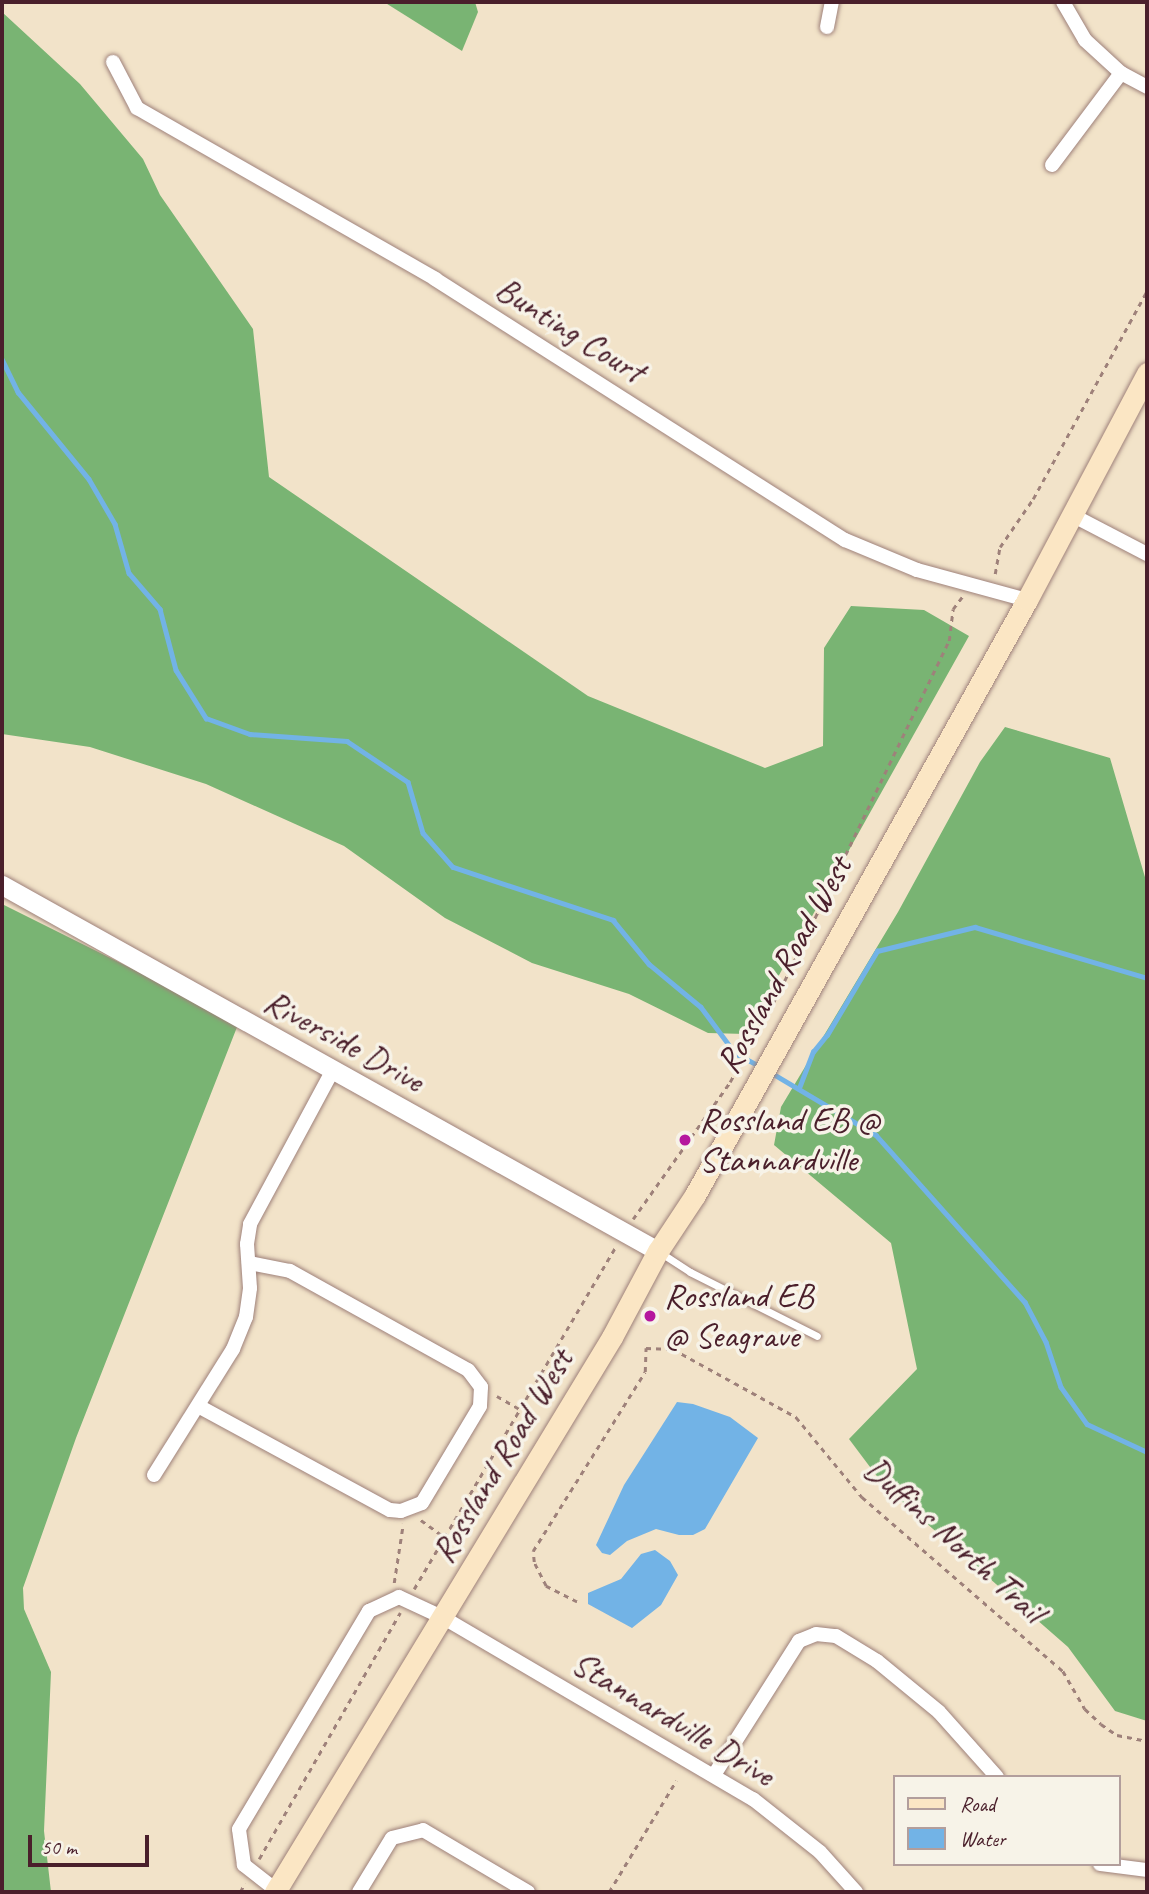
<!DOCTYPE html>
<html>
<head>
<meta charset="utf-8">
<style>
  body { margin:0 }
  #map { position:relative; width:1149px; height:1894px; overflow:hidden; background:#f2e3c9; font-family:Caveat,sans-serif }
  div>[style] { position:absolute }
  .forest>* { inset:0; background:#79b473 }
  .water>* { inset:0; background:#72b3e6 }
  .stream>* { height:4.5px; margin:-2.25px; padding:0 2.25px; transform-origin:2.25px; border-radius:2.25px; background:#72b3e6 }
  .path>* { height:2.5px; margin-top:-1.25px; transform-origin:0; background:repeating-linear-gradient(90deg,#9e817a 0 5px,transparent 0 10px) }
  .roads { filter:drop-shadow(0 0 2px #9e817a) drop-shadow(0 0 2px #9e817a) }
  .service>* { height:7px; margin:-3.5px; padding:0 3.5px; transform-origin:3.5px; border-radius:3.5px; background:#fff }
  .minor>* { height:14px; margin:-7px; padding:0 7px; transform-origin:7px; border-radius:7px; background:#fff }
  .tertiary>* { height:19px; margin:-9.5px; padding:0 9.5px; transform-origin:9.5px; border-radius:9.5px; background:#fff }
  .secondary>* { height:21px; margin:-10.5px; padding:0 10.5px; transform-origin:10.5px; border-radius:10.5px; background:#fbe6c4 }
  .dots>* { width:19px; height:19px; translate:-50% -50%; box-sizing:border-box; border:4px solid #f7f3e8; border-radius:50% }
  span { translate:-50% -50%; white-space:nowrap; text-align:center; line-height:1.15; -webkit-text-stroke:7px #f7f3e8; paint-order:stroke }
  .street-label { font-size:35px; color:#4a1f2b }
  .poi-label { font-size:35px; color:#4a1f2b }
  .left { translate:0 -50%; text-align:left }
  .frame { position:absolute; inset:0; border:4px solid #4a1f2b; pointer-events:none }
  .legend { position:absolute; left:893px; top:1775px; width:228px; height:91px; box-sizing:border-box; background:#f7f3e8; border:2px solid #b29e9c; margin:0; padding:9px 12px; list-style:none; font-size:21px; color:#4a1f2b }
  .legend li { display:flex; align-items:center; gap:14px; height:35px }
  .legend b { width:35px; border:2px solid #b29e9c }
  .scale { position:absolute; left:28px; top:1835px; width:121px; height:32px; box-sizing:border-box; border:4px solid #4a1f2b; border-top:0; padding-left:9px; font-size:21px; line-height:24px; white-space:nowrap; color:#4a1f2b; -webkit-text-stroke:5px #f7f3e8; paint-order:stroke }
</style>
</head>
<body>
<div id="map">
  <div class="forest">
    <i style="clip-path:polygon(384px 2px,475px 2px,478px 12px,462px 51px)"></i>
    <i style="clip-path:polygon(2px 12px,80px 84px,143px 159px,160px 195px,253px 329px,269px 477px,588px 696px,765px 768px,823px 746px,824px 648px,851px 606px,924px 610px,969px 636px,746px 1034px,708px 1033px,629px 994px,532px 963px,445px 918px,344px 846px,206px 784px,90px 747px,2px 734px)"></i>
    <i style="clip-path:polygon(1005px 727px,1110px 758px,1147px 884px,1147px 1721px,1115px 1711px,1068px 1647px,885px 1487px,849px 1439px,917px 1369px,891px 1243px,774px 1145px,781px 1107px,898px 912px,980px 762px)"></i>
    <i style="clip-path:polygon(2px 904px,239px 1022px,76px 1438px,23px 1588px,24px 1609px,51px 1672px,44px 1831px,51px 1892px,2px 1892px)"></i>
  </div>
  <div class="water">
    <i style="clip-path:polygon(677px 1402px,693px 1404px,730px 1417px,758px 1438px,705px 1529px,693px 1535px,679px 1535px,656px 1529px,627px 1541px,610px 1555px,602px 1553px,596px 1545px,624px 1485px)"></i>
    <i style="clip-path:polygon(655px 1550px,670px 1561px,678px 1575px,661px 1605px,632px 1628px,588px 1604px,588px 1593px,621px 1579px,641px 1554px)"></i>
  </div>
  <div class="stream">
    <i style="left:2px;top:359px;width:37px;rotate:64deg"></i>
    <i style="left:18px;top:392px;width:112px;rotate:50.8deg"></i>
    <i style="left:89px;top:479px;width:52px;rotate:60deg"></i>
    <i style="left:115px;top:524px;width:51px;rotate:74.1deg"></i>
    <i style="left:129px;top:573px;width:48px;rotate:49.3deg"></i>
    <i style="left:160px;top:609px;width:63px;rotate:75.3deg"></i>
    <i style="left:176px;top:670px;width:57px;rotate:58deg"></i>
    <i style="left:206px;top:718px;width:47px;rotate:20deg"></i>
    <i style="left:250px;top:734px;width:97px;rotate:4.1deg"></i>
    <i style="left:347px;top:741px;width:73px;rotate:33.9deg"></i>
    <i style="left:408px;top:782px;width:53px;rotate:73.6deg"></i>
    <i style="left:423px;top:833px;width:45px;rotate:48.6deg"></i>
    <i style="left:453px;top:867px;width:169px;rotate:18.3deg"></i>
    <i style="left:613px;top:920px;width:57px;rotate:50.7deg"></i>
    <i style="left:649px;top:964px;width:67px;rotate:39.6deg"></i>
    <i style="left:701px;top:1007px;width:57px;rotate:53.5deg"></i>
    <i style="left:735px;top:1053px;width:27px;rotate:28deg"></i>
    <i style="left:770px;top:1072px;width:123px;rotate:30.7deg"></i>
    <i style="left:876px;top:1135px;width:224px;rotate:48.3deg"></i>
    <i style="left:1025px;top:1302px;width:45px;rotate:62.3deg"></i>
    <i style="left:1046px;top:1342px;width:47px;rotate:71.6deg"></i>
    <i style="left:1061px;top:1387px;width:45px;rotate:54.9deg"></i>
    <i style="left:1087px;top:1424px;width:66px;rotate:25deg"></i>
    <i style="left:799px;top:1088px;width:39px;rotate:-69deg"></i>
    <i style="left:813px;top:1052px;width:22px;rotate:-51deg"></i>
    <i style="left:827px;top:1035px;width:98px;rotate:-59.2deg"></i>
    <i style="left:877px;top:951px;width:101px;rotate:-13.8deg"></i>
    <i style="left:975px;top:927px;width:179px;rotate:16.5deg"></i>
  </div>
  <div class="path">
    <i style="left:995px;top:574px;width:27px;rotate:-80deg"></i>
    <i style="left:1000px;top:547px;width:58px;rotate:-55.5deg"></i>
    <i style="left:1033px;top:499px;width:237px;rotate:-61.3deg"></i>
    <i style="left:633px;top:1219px;width:168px;rotate:-54.7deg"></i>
    <i style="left:730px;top:1082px;width:105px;rotate:-61.5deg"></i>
    <i style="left:780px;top:990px;width:388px;rotate:-64.2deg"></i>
    <i style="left:949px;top:641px;width:32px;rotate:-83deg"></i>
    <i style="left:953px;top:609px;width:15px;rotate:-53deg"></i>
    <i style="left:497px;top:1396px;width:28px;rotate:30deg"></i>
    <i style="left:421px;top:1520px;width:29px;rotate:36deg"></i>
    <i style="left:394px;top:1583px;width:60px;rotate:-81.3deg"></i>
    <i style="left:414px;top:1589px;width:396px;rotate:-59.5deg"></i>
    <i style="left:577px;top:1602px;width:35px;rotate:-153deg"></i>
    <i style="left:546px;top:1586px;width:27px;rotate:-117deg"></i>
    <i style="left:534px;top:1562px;width:11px;rotate:-95deg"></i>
    <i style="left:533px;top:1551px;width:211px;rotate:-58deg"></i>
    <i style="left:645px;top:1372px;width:24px;rotate:-88deg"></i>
    <i style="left:646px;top:1348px;width:27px;rotate:2deg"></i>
    <i style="left:673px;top:1349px;width:141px;rotate:28.9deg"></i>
    <i style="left:796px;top:1417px;width:104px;rotate:50.5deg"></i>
    <i style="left:862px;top:1497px;width:266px;rotate:40.9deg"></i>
    <i style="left:1063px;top:1671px;width:44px;rotate:59.9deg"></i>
    <i style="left:1085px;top:1709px;width:22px;rotate:43deg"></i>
    <i style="left:1101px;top:1724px;width:19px;rotate:35deg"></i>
    <i style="left:1117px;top:1735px;width:31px;rotate:11deg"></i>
    <i style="left:259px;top:1859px;width:284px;rotate:-60.2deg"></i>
    <i style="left:240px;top:1892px;width:10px;rotate:-61deg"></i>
    <i style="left:609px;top:1892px;width:130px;rotate:-58.9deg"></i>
  </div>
  <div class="roads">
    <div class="service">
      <i style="left:661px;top:1253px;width:35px;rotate:33deg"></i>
      <i style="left:690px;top:1272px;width:142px;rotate:26.7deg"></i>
    </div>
    <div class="minor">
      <i style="left:1063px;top:2px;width:44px;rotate:59.9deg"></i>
      <i style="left:1085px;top:40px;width:49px;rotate:42.5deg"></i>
      <i style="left:1121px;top:73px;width:30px;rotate:28deg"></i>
      <i style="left:827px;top:27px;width:25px;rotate:-79deg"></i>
      <i style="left:113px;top:62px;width:52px;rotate:62.4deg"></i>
      <i style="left:137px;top:108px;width:344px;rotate:29.8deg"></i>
      <i style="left:435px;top:279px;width:486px;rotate:32.5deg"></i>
      <i style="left:845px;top:540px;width:78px;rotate:22.6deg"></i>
      <i style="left:917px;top:570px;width:114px;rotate:15.3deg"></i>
      <i style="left:1052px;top:165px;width:115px;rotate:-53.1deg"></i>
      <i style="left:1072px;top:515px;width:85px;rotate:27.5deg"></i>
      <i style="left:200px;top:1407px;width:216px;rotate:28.5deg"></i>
      <i style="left:390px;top:1510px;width:11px;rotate:5deg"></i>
      <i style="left:401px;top:1511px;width:22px;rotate:-21deg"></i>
      <i style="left:422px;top:1503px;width:113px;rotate:-59.1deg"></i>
      <i style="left:480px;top:1406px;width:19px;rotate:-87deg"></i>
      <i style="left:481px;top:1387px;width:21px;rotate:-127deg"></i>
      <i style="left:468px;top:1370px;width:204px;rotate:-150.9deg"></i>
      <i style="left:290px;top:1271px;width:42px;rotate:-169deg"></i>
      <i style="left:154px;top:1475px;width:149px;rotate:-57.9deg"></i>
      <i style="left:233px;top:1349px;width:35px;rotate:-68deg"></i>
      <i style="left:246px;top:1317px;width:29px;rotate:-82deg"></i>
      <i style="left:250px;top:1288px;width:44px;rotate:-93.9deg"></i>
      <i style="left:247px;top:1244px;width:20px;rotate:-81deg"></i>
      <i style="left:250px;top:1224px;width:173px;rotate:-61.7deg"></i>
      <i style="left:714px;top:1775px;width:159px;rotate:-57.6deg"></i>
      <i style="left:799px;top:1641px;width:18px;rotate:-22deg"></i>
      <i style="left:816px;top:1634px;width:20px;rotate:6deg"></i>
      <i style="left:836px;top:1636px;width:48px;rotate:31.4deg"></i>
      <i style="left:877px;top:1661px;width:80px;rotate:39.4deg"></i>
      <i style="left:939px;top:1712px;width:87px;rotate:48.3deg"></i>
      <i style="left:1100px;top:1864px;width:47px;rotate:7.3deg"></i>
      <i style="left:276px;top:1890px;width:41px;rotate:-142deg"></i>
      <i style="left:244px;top:1865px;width:36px;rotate:-98deg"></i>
      <i style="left:239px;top:1829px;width:254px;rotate:-59.2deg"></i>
      <i style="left:369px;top:1611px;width:33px;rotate:-25deg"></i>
      <i style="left:399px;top:1597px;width:50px;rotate:25deg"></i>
      <i style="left:444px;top:1618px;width:358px;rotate:30.4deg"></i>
      <i style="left:753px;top:1799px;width:85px;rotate:38.3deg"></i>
      <i style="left:820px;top:1852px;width:54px;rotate:48deg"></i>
      <i style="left:359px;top:1892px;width:63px;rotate:-58.6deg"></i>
      <i style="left:392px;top:1838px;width:32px;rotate:-14deg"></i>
      <i style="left:423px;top:1830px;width:122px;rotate:30.6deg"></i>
    </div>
    <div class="tertiary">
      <i style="left:2px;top:885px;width:751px;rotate:29.16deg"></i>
    </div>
    <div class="secondary">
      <i style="left:275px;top:1892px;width:649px;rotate:-58.73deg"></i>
      <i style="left:612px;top:1337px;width:98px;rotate:-61.9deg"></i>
      <i style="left:658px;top:1251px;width:67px;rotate:-56.5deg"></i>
      <i style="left:695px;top:1195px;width:681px;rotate:-60.84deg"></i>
      <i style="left:1027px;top:600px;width:257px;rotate:-62.1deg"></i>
    </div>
  </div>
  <div class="dots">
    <i style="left:685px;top:1140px;background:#b5179e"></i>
    <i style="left:650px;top:1316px;background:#b5179e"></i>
  </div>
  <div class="street-label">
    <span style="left:570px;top:330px;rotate:32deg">Bunting Court</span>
    <span style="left:784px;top:965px;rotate:-61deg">Rossland Road West</span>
    <span style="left:344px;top:1041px;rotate:29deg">Riverside Drive</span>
    <span style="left:502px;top:1456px;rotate:-59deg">Rossland Road West</span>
    <span style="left:954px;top:1540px;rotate:42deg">Duffins North Trail</span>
    <span style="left:673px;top:1719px;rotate:31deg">Stannardville Drive</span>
  </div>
  <div class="poi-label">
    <span class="left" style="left:699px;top:1140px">Rossland EB @<br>Stannardville</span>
    <span class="left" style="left:664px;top:1316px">Rossland EB<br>@ Seagrave</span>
  </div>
  <div class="frame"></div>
  <ul class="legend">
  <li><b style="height:9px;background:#fbe6c4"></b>Road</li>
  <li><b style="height:19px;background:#72b3e6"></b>Water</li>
  </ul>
  <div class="scale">50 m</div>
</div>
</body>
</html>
